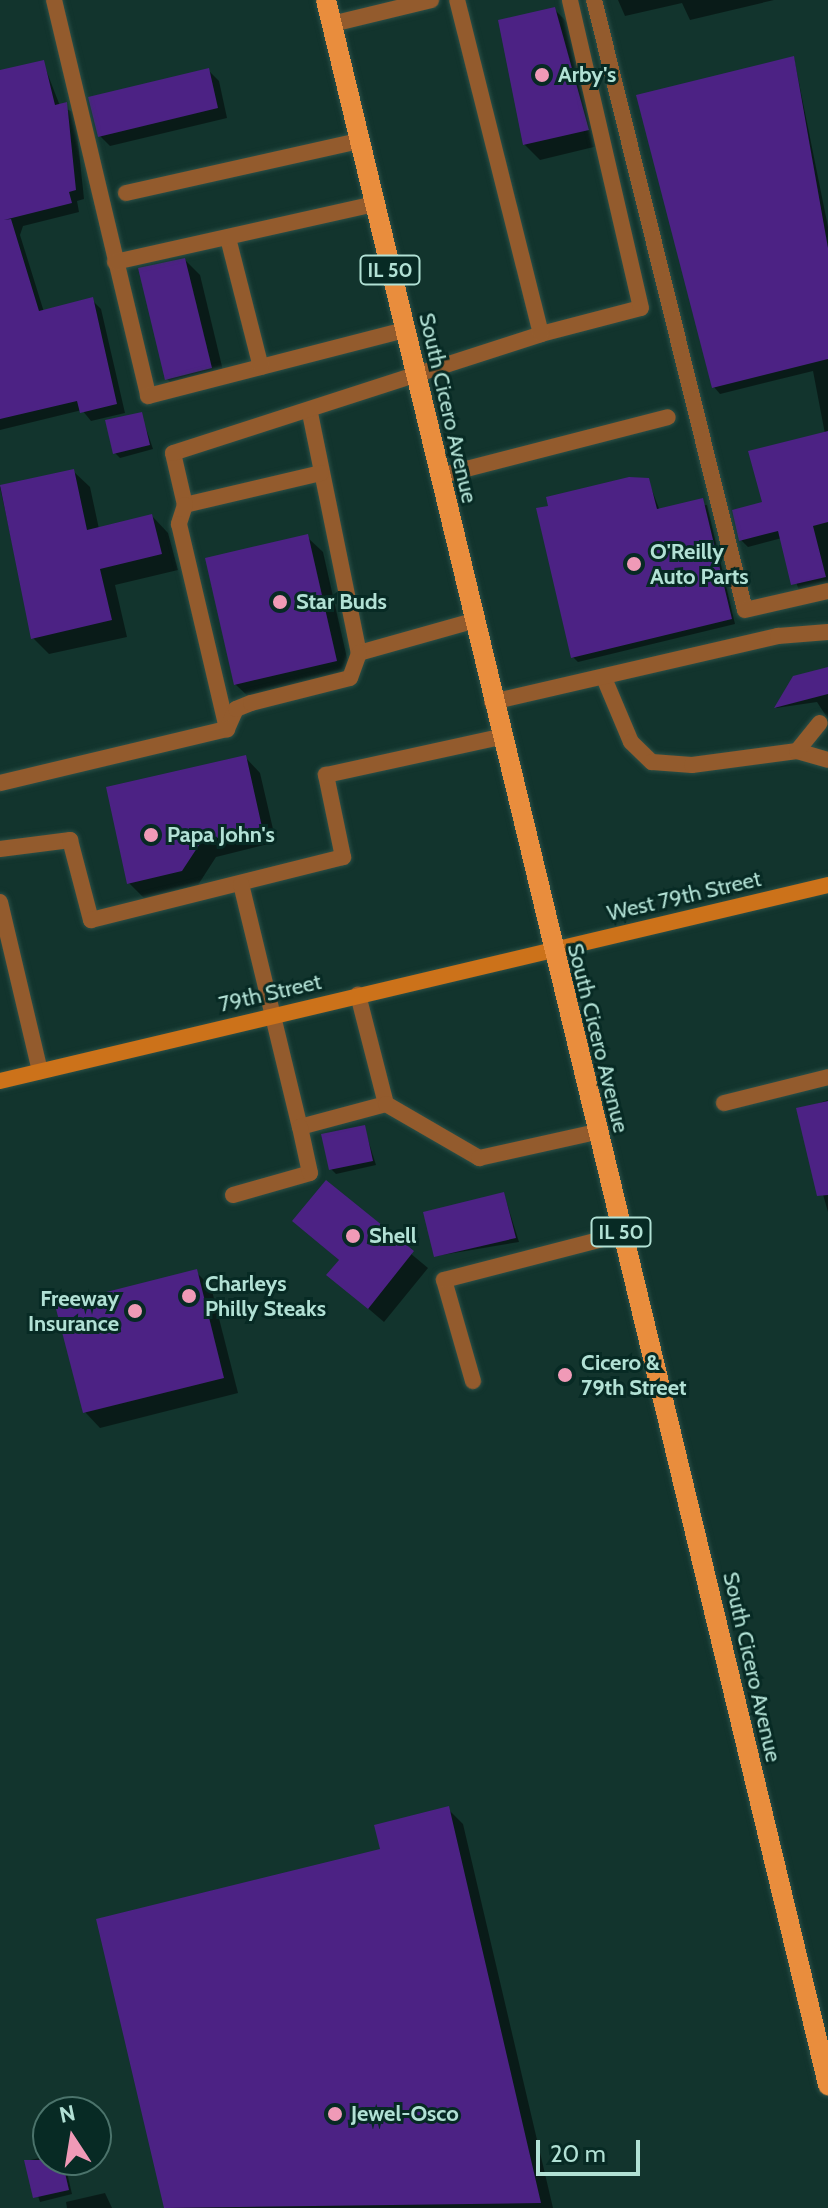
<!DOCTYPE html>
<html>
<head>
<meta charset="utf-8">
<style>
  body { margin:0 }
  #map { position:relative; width:828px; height:2208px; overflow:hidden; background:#12342d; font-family:Cabin,sans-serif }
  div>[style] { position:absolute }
  .shadow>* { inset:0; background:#0007 }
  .building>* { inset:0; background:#4c2284 }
  .roads { filter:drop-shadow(0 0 2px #2c5048) drop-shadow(0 0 2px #2c5048) }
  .lane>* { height:16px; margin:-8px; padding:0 8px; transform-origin:8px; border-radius:8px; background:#935b2d }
  .street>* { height:16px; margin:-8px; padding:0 8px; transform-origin:8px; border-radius:8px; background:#935b2d }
  .secondary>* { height:16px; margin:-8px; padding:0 8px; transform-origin:8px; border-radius:8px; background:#cc721a }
  .primary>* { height:20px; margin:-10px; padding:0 10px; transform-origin:10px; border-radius:10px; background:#e98d3d }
  .dots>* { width:22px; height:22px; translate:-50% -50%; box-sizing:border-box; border:4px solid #072a24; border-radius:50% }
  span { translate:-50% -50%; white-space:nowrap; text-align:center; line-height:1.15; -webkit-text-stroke:6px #072a24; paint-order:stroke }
  .shield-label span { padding:2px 6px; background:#072a24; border:2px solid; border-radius:6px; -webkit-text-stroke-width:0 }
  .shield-label { font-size:20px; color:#b2e1d5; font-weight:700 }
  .poi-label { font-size:22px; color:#b2e1d5; font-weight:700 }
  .left { translate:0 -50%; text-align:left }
  .right { translate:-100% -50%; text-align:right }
  .street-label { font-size:22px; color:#b2e1d5 }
  .north { position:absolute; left:32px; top:2096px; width:80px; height:80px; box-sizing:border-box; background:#072a24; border:2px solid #4b736b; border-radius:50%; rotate:348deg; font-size:22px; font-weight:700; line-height:32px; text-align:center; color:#b2e1d5 }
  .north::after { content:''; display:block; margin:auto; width:28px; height:36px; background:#f09ab7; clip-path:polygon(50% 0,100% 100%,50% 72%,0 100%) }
  .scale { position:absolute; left:536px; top:2140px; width:104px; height:36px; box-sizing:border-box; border:4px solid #b2e1d5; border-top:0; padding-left:10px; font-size:24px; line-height:28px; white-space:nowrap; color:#b2e1d5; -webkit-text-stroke:6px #072a24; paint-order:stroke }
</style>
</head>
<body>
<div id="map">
  <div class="shadow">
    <i style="clip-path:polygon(618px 0,774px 0,690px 20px,682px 3px,625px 16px)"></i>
    <i style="clip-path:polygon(554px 9px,569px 24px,602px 145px,540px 160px,524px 144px)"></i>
    <i style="clip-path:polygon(794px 58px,828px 227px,828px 584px,799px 591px,782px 538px,748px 547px,741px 540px,825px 434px,813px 371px,720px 394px,714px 387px)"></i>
    <i style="clip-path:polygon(43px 62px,60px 106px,75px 113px,84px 199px,77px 201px,79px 212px,23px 226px,20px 235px,44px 312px,92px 300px,101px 309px,125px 413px,91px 421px,82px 410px,0 430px,0 72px)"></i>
    <i style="clip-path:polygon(208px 70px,219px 81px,227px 118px,110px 146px,100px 136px)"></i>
    <i style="clip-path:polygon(185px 260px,200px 275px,226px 383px,182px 394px,167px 379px)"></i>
    <i style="clip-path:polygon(141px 414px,153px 449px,120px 458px,115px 453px)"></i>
    <i style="clip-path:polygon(73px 471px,90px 487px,99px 529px,152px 516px,168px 533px,178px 570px,115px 585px,127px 637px,49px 654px,33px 638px,0 487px)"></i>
    <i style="clip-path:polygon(648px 480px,660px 511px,707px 505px,735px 624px,578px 662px,573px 657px)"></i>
    <i style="clip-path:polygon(307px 537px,323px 552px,351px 676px,251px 699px,235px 684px)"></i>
    <i style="clip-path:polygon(828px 669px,828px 719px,817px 702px,776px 708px,794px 677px)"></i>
    <i style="clip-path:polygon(245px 757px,260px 773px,276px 842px,216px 857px,198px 885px,144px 898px,129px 883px)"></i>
    <i style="clip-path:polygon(828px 1100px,828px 1212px,799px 1110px)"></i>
    <i style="clip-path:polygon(364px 1127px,376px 1165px,336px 1174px,331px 1169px)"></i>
    <i style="clip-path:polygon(326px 1183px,428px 1268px,384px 1322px,329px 1275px,340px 1261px,295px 1221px)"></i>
    <i style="clip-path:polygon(504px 1194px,519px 1242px,436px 1256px)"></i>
    <i style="clip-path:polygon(196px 1272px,211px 1287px,238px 1393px,100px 1428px,85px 1412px)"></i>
    <i style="clip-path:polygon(448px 1809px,463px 1824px,553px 2208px,166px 2208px,98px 1920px,382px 1850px)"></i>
    <i style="clip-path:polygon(48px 2156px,64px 2160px,72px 2194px,40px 2202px,26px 2161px)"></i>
    <i style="clip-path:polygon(105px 2193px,112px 2208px,67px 2208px,66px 2202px)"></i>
  </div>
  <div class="building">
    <i style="clip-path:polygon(555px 7px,589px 130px,523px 145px,498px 20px)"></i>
    <i style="clip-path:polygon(794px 56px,828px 248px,828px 359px,712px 388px,636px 95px)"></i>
    <i style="clip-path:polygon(44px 60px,55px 105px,67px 102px,76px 190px,69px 192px,72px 203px,4px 220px,11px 219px,39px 311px,93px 297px,117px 404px,80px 413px,77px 401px,0 419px,0 70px)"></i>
    <i style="clip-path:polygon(209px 68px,218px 108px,98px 137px,88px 97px)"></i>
    <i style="clip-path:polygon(185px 258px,212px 368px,165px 380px,138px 268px)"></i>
    <i style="clip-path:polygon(142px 412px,150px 445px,113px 454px,105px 420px)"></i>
    <i style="clip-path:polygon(828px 431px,828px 522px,813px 526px,826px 577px,791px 585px,778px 531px,739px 541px,732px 510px,762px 502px,748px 451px)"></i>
    <i style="clip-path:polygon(74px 469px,87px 530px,152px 514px,162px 554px,100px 569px,112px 620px,31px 639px,0 485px)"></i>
    <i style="clip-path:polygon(629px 477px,649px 478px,657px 509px,703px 498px,732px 619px,571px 658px,536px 508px,548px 506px,546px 497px)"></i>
    <i style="clip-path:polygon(308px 534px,337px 661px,234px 685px,205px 558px)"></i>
    <i style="clip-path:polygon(828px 667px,828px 694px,774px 708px,793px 676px)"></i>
    <i style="clip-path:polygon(246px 755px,262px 827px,201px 842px,182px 871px,127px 884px,106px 787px)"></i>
    <i style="clip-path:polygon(828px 1101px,828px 1195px,817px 1196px,796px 1108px)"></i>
    <i style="clip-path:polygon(365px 1125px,373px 1161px,329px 1170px,321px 1134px)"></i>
    <i style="clip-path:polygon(326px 1180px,414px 1251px,368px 1309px,326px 1275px,339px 1260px,292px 1221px)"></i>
    <i style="clip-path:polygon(504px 1192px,516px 1238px,434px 1257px,423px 1212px)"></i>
    <i style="clip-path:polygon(197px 1269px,224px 1378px,83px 1413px,55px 1305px)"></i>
    <i style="clip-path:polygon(449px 1806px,541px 2203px,164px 2208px,96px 1919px,380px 1849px,374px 1825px)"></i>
    <i style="clip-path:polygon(24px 2160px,62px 2160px,69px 2190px,33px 2198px)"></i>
  </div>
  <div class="roads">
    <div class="lane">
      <i style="left:54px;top:0;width:407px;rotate:76.6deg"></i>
      <i style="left:148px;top:396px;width:265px;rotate:-14.4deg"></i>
      <i style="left:594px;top:0;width:628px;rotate:76.1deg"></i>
      <i style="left:745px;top:610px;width:85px;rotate:-12.9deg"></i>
      <i style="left:332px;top:24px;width:102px;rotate:-13.6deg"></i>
      <i style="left:126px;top:193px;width:239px;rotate:-12.6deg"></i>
      <i style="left:228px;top:238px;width:133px;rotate:75.7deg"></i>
      <i style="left:115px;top:262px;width:266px;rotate:-12.6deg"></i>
      <i style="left:541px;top:334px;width:103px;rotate:-14.6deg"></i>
      <i style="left:641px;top:308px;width:316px;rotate:-103deg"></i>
      <i style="left:310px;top:413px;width:245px;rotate:78.5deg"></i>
      <i style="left:359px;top:653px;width:118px;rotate:-15.7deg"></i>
      <i style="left:321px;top:473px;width:140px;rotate:166.8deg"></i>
      <i style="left:185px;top:505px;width:53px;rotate:-103deg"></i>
      <i style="left:173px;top:453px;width:387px;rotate:-17.9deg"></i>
      <i style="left:541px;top:334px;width:344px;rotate:-104.1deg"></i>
      <i style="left:439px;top:476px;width:236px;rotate:-14.4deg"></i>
      <i style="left:185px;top:505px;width:20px;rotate:108deg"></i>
      <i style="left:179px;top:524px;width:211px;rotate:76.8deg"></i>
      <i style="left:604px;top:678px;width:69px;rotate:67.1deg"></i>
      <i style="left:631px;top:742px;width:29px;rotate:44deg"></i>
      <i style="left:652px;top:762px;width:40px;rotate:4.3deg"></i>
      <i style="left:692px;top:765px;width:106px;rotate:-7.6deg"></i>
      <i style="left:797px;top:751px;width:32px;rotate:16deg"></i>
      <i style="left:492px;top:702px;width:294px;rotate:-13deg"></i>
      <i style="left:778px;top:636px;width:50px;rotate:-4.6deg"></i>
      <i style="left:227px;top:729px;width:22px;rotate:-66deg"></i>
      <i style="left:236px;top:709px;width:16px;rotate:-22deg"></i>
      <i style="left:251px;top:703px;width:102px;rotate:-14.2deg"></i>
      <i style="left:350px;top:678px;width:27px;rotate:-70deg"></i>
      <i style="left:797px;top:751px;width:36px;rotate:-51deg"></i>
      <i style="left:0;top:783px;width:233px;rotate:-13.4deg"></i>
      <i style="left:0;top:849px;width:71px;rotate:-7.3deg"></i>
      <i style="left:70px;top:840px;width:83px;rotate:75.3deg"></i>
      <i style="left:91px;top:920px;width:260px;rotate:-14deg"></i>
      <i style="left:343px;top:857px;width:84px;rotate:-101.7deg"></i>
      <i style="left:326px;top:775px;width:179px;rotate:-12.3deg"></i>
      <i style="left:241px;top:884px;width:250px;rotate:76.4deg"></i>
      <i style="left:300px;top:1127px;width:89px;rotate:-15deg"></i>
      <i style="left:386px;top:1104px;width:113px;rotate:-104.4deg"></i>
      <i style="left:724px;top:1103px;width:107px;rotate:-14deg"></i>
      <i style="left:386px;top:1104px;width:108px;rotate:30.1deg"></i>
      <i style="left:479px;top:1158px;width:120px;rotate:-12.5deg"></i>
      <i style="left:233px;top:1195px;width:80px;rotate:-15.9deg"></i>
      <i style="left:310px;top:1173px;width:47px;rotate:-102.3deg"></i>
      <i style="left:473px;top:1381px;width:105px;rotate:-106deg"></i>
      <i style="left:444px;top:1280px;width:184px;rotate:-14.5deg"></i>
    </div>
    <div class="street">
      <i style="left:0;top:902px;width:174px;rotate:76.7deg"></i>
    </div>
    <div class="secondary">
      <i style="left:0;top:1081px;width:851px;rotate:-13.32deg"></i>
    </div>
    <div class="primary">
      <i style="left:326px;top:0;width:2145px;rotate:76.46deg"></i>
    </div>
  </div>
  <div class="dots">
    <i style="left:542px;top:75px;background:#f09ab7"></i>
    <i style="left:634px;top:564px;background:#f09ab7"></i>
    <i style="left:280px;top:602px;background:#f09ab7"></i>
    <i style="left:151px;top:835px;background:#f09ab7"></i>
    <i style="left:353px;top:1236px;background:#f09ab7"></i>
    <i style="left:189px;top:1296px;background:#f09ab7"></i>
    <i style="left:135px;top:1311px;background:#f09ab7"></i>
    <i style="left:565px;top:1375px;background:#f09ab7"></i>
    <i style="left:335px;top:2114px;background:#f09ab7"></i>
  </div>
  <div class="shield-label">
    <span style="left:390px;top:270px">IL 50</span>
    <span style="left:621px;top:1232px">IL 50</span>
  </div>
  <div class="poi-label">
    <span class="left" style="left:558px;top:75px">Arby's</span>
    <span class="left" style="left:650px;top:564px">O'Reilly<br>Auto Parts</span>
    <span class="left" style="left:296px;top:602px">Star Buds</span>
    <span class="left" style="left:167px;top:835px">Papa John's</span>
    <span class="left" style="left:369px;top:1236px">Shell</span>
    <span class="left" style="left:205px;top:1296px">Charleys<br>Philly Steaks</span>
    <span class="right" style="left:119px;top:1311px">Freeway<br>Insurance</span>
    <span class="left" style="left:581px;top:1375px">Cicero &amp;<br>79th Street</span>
    <span class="left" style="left:351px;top:2114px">Jewel-Osco</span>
  </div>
  <div class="street-label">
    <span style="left:448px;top:408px;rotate:77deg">South Cicero Avenue</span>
    <span style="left:684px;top:896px;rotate:-13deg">West 79th Street</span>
    <span style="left:270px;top:993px;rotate:-13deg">79th Street</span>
    <span style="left:598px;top:1038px;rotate:76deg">South Cicero Avenue</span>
    <span style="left:752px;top:1667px;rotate:77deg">South Cicero Avenue</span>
  </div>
  <div class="north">N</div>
  <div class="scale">20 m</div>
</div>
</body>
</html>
